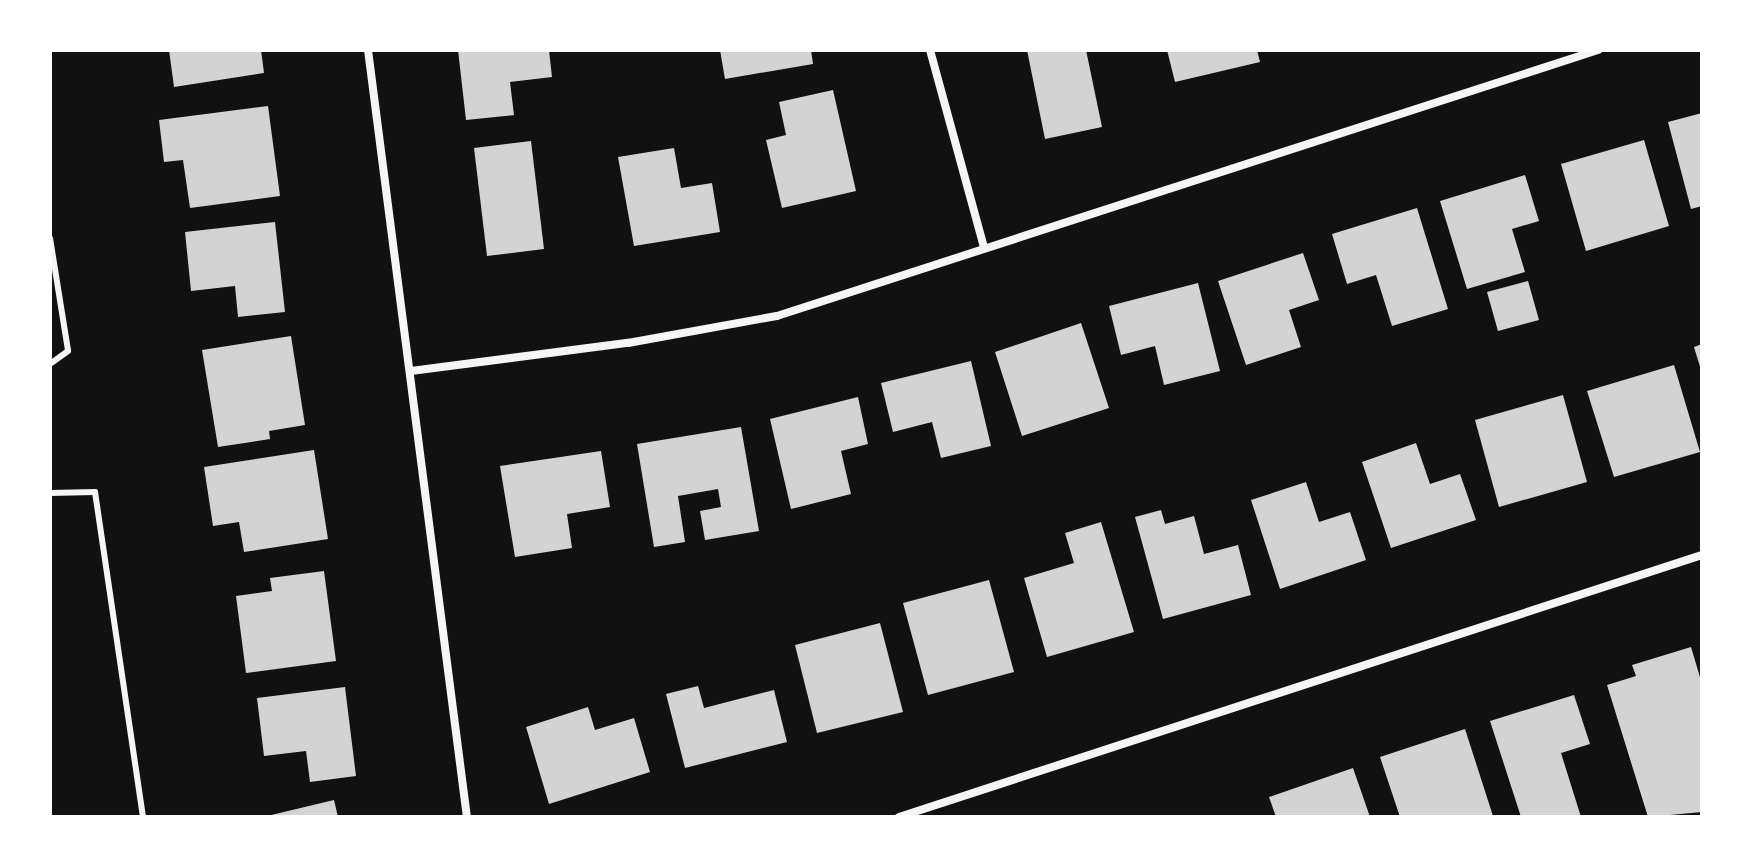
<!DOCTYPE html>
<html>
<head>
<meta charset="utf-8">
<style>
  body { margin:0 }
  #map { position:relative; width:1752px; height:867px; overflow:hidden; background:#111; font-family:Inter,sans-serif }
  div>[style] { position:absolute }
  .building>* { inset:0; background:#d3d3d3 }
  .service>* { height:6px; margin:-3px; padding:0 3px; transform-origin:3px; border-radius:3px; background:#f5f5f5 }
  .minor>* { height:8px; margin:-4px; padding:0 4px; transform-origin:4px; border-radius:4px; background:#f5f5f5 }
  span { translate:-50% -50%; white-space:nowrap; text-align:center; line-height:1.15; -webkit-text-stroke:6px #fff; paint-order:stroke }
  .frame { position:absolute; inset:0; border:52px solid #fff; pointer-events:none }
</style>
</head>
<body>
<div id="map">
  <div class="building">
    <i style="clip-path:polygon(169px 50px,261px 50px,264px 73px,174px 87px)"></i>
    <i style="clip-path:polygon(458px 50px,549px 50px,552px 77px,510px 82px,514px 115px,466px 120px)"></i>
    <i style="clip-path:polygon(720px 50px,811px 50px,813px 64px,725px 79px)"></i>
    <i style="clip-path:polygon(1027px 50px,1086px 50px,1102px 127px,1045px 139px)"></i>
    <i style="clip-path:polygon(1167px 50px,1257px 50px,1260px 62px,1175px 82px)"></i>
    <i style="clip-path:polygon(833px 90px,856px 191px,782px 208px,766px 140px,786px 135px,779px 102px)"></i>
    <i style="clip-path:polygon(268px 106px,280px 196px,190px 208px,183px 160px,164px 162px,159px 120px)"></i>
    <i style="clip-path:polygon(1702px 113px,1702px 206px,1691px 209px,1668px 122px)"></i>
    <i style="clip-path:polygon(1644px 140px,1669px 226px,1586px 251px,1561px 164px)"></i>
    <i style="clip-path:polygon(531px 141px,544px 249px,487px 256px,474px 148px)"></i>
    <i style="clip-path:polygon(674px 148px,681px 188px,712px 183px,720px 232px,634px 246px,618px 157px)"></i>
    <i style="clip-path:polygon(1525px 175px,1539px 221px,1512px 229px,1525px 272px,1467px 289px,1440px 201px)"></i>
    <i style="clip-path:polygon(1417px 208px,1448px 309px,1392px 326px,1376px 275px,1347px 284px,1332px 234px)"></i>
    <i style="clip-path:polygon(275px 222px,285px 312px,238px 317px,235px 286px,191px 291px,185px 232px)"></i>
    <i style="clip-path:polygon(1303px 253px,1319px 300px,1289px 310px,1301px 347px,1246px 365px,1218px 281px)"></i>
    <i style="clip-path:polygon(1528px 281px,1539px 320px,1498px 331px,1487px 292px)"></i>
    <i style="clip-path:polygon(1198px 283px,1220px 371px,1164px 385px,1155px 346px,1121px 355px,1109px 306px)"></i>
    <i style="clip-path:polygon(1081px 323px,1109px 408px,1022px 436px,995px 352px)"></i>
    <i style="clip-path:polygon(291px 336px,305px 425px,269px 431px,270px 439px,218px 447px,202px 350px)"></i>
    <i style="clip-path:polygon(1702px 344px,1702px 370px,1701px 370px,1694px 347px)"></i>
    <i style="clip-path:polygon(971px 361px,991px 446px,941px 458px,932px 422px,893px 432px,881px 383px)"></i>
    <i style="clip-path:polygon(1674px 365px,1700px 452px,1614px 477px,1587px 391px)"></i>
    <i style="clip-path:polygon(1563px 395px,1587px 482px,1499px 507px,1475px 420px)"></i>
    <i style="clip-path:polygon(858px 397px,868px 444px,841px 451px,851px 494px,791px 509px,770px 419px)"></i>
    <i style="clip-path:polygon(741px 427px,759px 531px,705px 540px,700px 511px,721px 507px,718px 489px,678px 496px,685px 542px,654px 547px,637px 444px)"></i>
    <i style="clip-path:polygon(1416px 443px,1430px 484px,1460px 474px,1476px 520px,1391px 548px,1362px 462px)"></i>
    <i style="clip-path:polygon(314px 450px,328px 539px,244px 552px,239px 522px,213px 526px,204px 467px)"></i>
    <i style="clip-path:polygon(601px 451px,610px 507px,567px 514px,572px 548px,515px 557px,500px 466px)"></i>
    <i style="clip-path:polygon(1306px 482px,1319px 522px,1350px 512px,1366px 560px,1280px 589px,1251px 500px)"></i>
    <i style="clip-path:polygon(1161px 510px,1165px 524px,1194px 516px,1204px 554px,1238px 545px,1251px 595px,1163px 619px,1135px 517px)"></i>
    <i style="clip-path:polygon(1101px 522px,1134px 632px,1047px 657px,1024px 578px,1074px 563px,1065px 533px)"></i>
    <i style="clip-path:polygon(324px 571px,336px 661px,246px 673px,236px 596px,272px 591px,270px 578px)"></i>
    <i style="clip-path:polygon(989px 580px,1014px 672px,928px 695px,903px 603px)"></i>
    <i style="clip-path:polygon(880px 623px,903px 712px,817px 733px,795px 645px)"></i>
    <i style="clip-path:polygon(1691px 647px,1702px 684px,1702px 812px,1648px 817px,1607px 685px,1636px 676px,1632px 665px)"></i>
    <i style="clip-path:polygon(698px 686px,704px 708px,774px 690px,787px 742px,685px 768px,666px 694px)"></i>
    <i style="clip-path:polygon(345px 687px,356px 776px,310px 782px,306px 751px,264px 756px,257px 698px)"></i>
    <i style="clip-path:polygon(1574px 695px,1590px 744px,1561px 753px,1581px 817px,1521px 817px,1490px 721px)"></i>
    <i style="clip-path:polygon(588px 707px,595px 730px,634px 718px,650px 772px,549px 804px,526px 727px)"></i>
    <i style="clip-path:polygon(1465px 729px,1493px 816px,1400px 817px,1380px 757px)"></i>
    <i style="clip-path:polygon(1353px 768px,1370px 817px,1276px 817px,1269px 797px)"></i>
    <i style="clip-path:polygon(334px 800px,338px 817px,267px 817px,267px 816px)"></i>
  </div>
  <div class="service">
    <i style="left:50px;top:238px;width:114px;rotate:80.9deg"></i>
    <i style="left:68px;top:351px;width:22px;rotate:144deg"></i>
    <i style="left:50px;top:493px;width:45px;rotate:-1.3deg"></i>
    <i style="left:95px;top:492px;width:329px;rotate:81.6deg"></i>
  </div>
  <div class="minor">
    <i style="left:368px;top:50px;width:773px;rotate:82.65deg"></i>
    <i style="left:930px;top:50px;width:205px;rotate:74.7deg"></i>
    <i style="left:411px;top:371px;width:219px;rotate:-7.4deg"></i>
    <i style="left:628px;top:343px;width:151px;rotate:-10.3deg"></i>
    <i style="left:777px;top:316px;width:863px;rotate:-17.95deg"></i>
    <i style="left:899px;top:817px;width:845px;rotate:-18.07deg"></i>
  </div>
  <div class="frame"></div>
</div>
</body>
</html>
